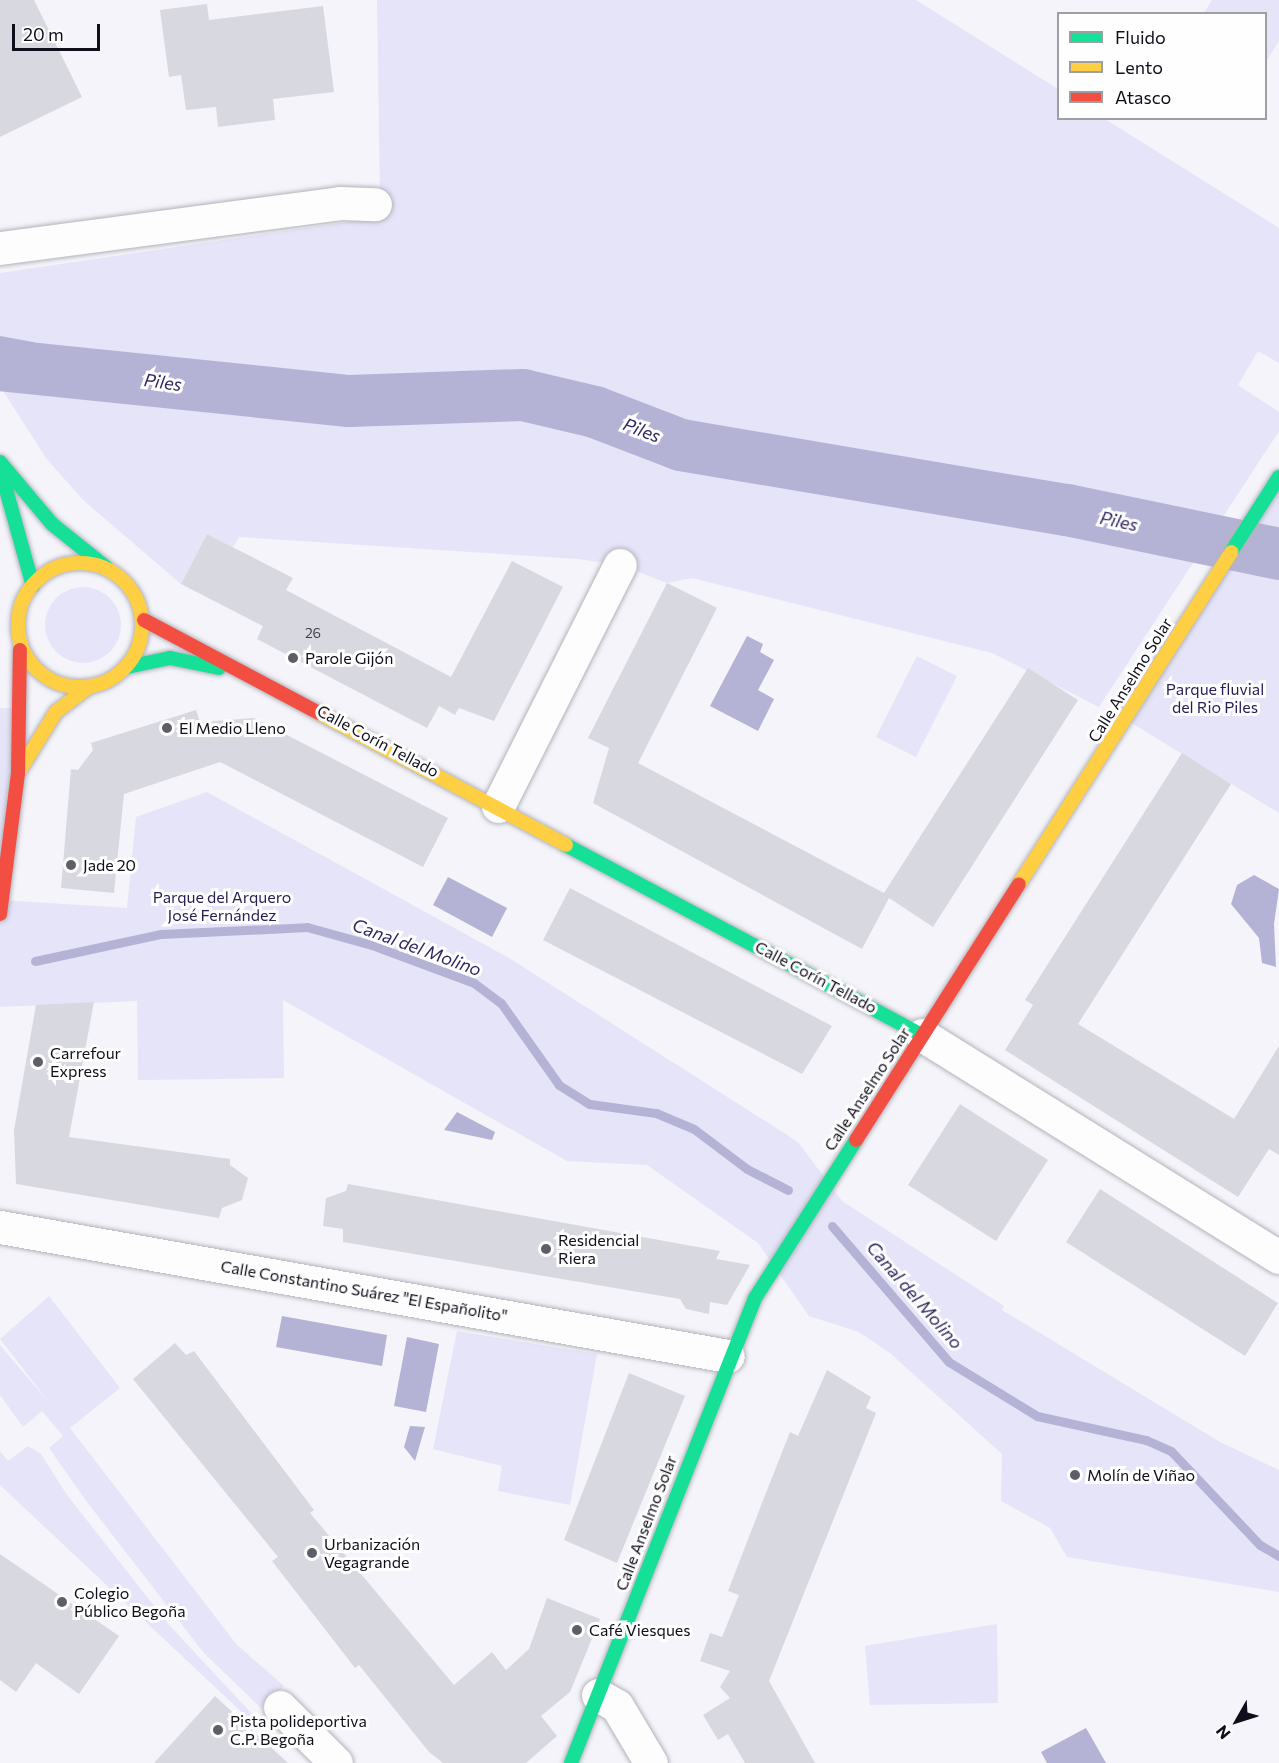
<!DOCTYPE html>
<html>
<head>
<meta charset="utf-8">
<style>
  body { margin:0 }
  #map { position:relative; width:1279px; height:1763px; overflow:hidden; background:#f4f4fa; font-family:Commissioner,sans-serif }
  div>[style] { position:absolute }
  .green>* { inset:0; background:#e5e4f9 }
  .round { border-radius:50% }
  .water>* { inset:0; background:#b5b3d5 }
  .stream>* { height:9px; margin:-4.5px; padding:0 4.5px; transform-origin:4.5px; border-radius:4.5px; background:#b5b3d5 }
  .river>* { height:52px; margin:-26px; padding:0 26px; transform-origin:26px; border-radius:26px; background:#b5b3d5 }
  .building>* { inset:0; background:#d8d8e1 }
  .roads { filter:drop-shadow(0 0 2px #b4b3bc) drop-shadow(0 0 2px #b4b3bc) }
  .street>* { height:33px; margin:-16.5px; padding:0 16.5px; transform-origin:16.5px; border-radius:16.5px; background:#fdfdfe }
  .fast>* { height:14px; margin:-7px; padding:0 7px; transform-origin:7px; border-radius:7px; background:#16e098 }
  .slow>* { height:14px; margin:-7px; padding:0 7px; transform-origin:7px; border-radius:7px; background:#ffcf43 }
  .slow>.ring { margin:-7px; padding:0; box-sizing:content-box; background:none; border:14px solid #ffcf43; border-radius:50% }
  .jam>* { height:14px; margin:-7px; padding:0 7px; transform-origin:7px; border-radius:7px; background:#f24e42 }
  .dots>* { width:16px; height:16px; translate:-50% -50%; box-sizing:border-box; border:3px solid #fefefe; border-radius:50% }
  span { translate:-50% -50%; white-space:nowrap; text-align:center; line-height:1.15; -webkit-text-stroke:6px #fefefe; paint-order:stroke }
  .number-label { font-size:14px; color:#41404c }
  .number-label span { -webkit-text-stroke-width:0 }
  .poi-label { font-size:16px; color:#0f0e1a }
  .left { translate:0 -50%; text-align:left }
  .street-label { font-size:16px; color:#0f0e1a }
  .park-label { font-size:16px; color:#281e56 }
  .water-label { font-size:18px; color:#312760; font-style:italic }
  .legend { position:absolute; left:1057px; top:12px; width:210px; height:108px; box-sizing:border-box; background:#fefefe; border:2px solid #9e9ea3; margin:0; padding:8px 10px; list-style:none; font-size:18px; color:#0f0e1a }
  .legend li { display:flex; align-items:center; gap:12px; height:30px }
  .legend b { width:30px; border:2px solid #9e9ea3 }
  .north { position:absolute; left:1207px; top:1691px; width:60px; height:60px; -webkit-text-stroke:4px #fefefe; paint-order:stroke; rotate:231deg; font-size:16px; font-weight:700; line-height:24px; text-align:center; color:#0f0e1a }
  .north::after { content:''; display:block; margin:auto; width:21px; height:27px; background:#0f0e1a; clip-path:polygon(50% 0,100% 100%,50% 72%,0 100%) }
  .scale { position:absolute; left:12px; top:24px; width:88px; height:27px; box-sizing:border-box; border:3px solid #0f0e1a; border-top:0; padding-left:8px; font-size:18px; line-height:21px; white-space:nowrap; color:#0f0e1a; -webkit-text-stroke:4px #fefefe; paint-order:stroke }
</style>
</head>
<body>
<div id="map">
  <div class="green">
    <i style="clip-path:polygon(377px 0,916px 0,1058px 89px,1058px 118px,1105px 119px,1279px 228px,1279px 363px,1258px 351px,1238px 385px,1279px 412px,1279px 431px,1099px 707px,992px 653px,692px 578px,667px 583px,620px 565px,578px 559px,239px 537px,233px 547px,207px 534px,181px 584px,83px 500px,46px 458px,0 386px,0 273px,374px 218px,380px 194px)"></i>
    <i style="clip-path:polygon(1212px 0,1279px 0,1279px 40px,1266px 62px,1266px 14px,1204px 13px)"></i>
    <i style="clip-path:polygon(1279px 477px,1279px 813px,1125px 719px)"></i>
    <i class="round" style="left:45px;top:587px;width:76px;height:76px"></i>
    <i style="clip-path:polygon(917px 656px,957px 676px,916px 757px,876px 737px)"></i>
    <i style="clip-path:polygon(0 708px,17px 708px,1px 900px,127px 908px,136px 817px,207px 792px,509px 958px,798px 1142px,842px 1201px,1004px 1306px,1002px 1310px,1220px 1442px,1279px 1470px,1279px 1592px,1067px 1557px,1050px 1528px,1001px 1501px,1002px 1454px,890px 1353px,859px 1332px,809px 1316px,758px 1243px,647px 1165px,567px 1161px,283px 1000px,284px 1078px,138px 1080px,137px 1001px,0 1007px)"></i>
    <i style="clip-path:polygon(49px 1296px,120px 1388px,70px 1428px,237px 1645px,284px 1686px,261px 1708px,203px 1652px,87px 1502px,49px 1448px,63px 1436px,42px 1411px,23px 1427px,0 1395px,0 1345px,52px 1406px,0 1339px)"></i>
    <i style="clip-path:polygon(457px 1331px,597px 1354px,570px 1505px,498px 1491px,502px 1466px,433px 1449px)"></i>
    <i style="clip-path:polygon(28px 1446px,41px 1454px,67px 1495px,170px 1626px,253px 1715px,248px 1718px,0 1485px,0 1451px,8px 1461px)"></i>
    <i style="clip-path:polygon(997px 1624px,998px 1703px,870px 1705px,865px 1646px)"></i>
  </div>
  <div class="water">
    <i style="clip-path:polygon(0 336px,33px 342px,100px 373px,0 378px)"></i>
    <i style="clip-path:polygon(747px 636px,763px 644px,760px 652px,774px 660px,758px 690px,774px 699px,758px 731px,710px 706px)"></i>
    <i style="clip-path:polygon(1254px 875px,1279px 889px,1274px 924px,1276px 967px,1262px 963px,1259px 938px,1231px 904px,1237px 885px)"></i>
    <i style="clip-path:polygon(448px 877px,507px 908px,492px 937px,433px 905px)"></i>
    <i style="clip-path:polygon(457px 1112px,495px 1132px,492px 1140px,444px 1130px)"></i>
    <i style="clip-path:polygon(282px 1316px,387px 1335px,382px 1366px,276px 1347px)"></i>
    <i style="clip-path:polygon(407px 1337px,439px 1344px,426px 1412px,394px 1406px)"></i>
    <i style="clip-path:polygon(410px 1426px,425px 1427px,415px 1461px,404px 1447px)"></i>
    <i style="clip-path:polygon(1086px 1728px,1106px 1763px,1047px 1763px,1041px 1752px)"></i>
  </div>
  <div class="stream">
    <i style="left:35px;top:961px;width:129px;rotate:-12.1deg"></i>
    <i style="left:161px;top:934px;width:146px;rotate:-2.7deg"></i>
    <i style="left:307px;top:927px;width:67px;rotate:15.5deg"></i>
    <i style="left:372px;top:945px;width:109px;rotate:20.4deg"></i>
    <i style="left:474px;top:983px;width:34px;rotate:37deg"></i>
    <i style="left:501px;top:1003px;width:100px;rotate:54.7deg"></i>
    <i style="left:559px;top:1085px;width:36px;rotate:32deg"></i>
    <i style="left:590px;top:1104px;width:67px;rotate:7.8deg"></i>
    <i style="left:656px;top:1113px;width:41px;rotate:22.8deg"></i>
    <i style="left:694px;top:1129px;width:66px;rotate:37deg"></i>
    <i style="left:747px;top:1169px;width:46px;rotate:27.1deg"></i>
    <i style="left:832px;top:1226px;width:179px;rotate:49.3deg"></i>
    <i style="left:949px;top:1362px;width:103px;rotate:31.5deg"></i>
    <i style="left:1037px;top:1416px;width:112px;rotate:12.4deg"></i>
    <i style="left:1146px;top:1440px;width:27px;rotate:24deg"></i>
    <i style="left:1171px;top:1451px;width:129px;rotate:46.6deg"></i>
    <i style="left:1260px;top:1545px;width:22px;rotate:30deg"></i>
  </div>
  <div class="river">
    <i style="left:0;top:365px;width:351px;rotate:5.9deg"></i>
    <i style="left:349px;top:401px;width:174px;rotate:-2deg"></i>
    <i style="left:523px;top:395px;width:74px;rotate:13.3deg"></i>
    <i style="left:595px;top:412px;width:92px;rotate:21deg"></i>
    <i style="left:681px;top:445px;width:391px;rotate:9.6deg"></i>
    <i style="left:1067px;top:510px;width:217px;rotate:11.7deg"></i>
  </div>
  <div class="building">
    <i style="clip-path:polygon(0 0,34px 0,82px 97px,0 137px)"></i>
    <i style="clip-path:polygon(207px 4px,209px 20px,323px 6px,334px 92px,273px 99px,275px 120px,218px 127px,216px 107px,186px 110px,181px 75px,169px 77px,160px 10px)"></i>
    <i style="clip-path:polygon(207px 534px,293px 578px,286px 590px,451px 677px,512px 561px,563px 587px,494px 721px,459px 708px,455px 715px,439px 706px,427px 728px,257px 639px,263px 626px,181px 584px)"></i>
    <i style="clip-path:polygon(667px 583px,717px 608px,638px 763px,884px 893px,1028px 668px,1078px 700px,933px 927px,889px 898px,862px 949px,593px 803px,609px 748px,588px 738px)"></i>
    <i style="clip-path:polygon(196px 710px,200px 722px,254px 718px,448px 818px,423px 867px,220px 762px,124px 794px,114px 893px,61px 888px,71px 769px,78px 770px,93px 750px,91px 743px)"></i>
    <i style="clip-path:polygon(1182px 753px,1231px 784px,1078px 1024px,1234px 1119px,1279px 1046px,1279px 1155px,1269px 1149px,1238px 1197px,1005px 1050px,1033px 1005px,1025px 1000px)"></i>
    <i style="clip-path:polygon(570px 888px,832px 1026px,802px 1074px,543px 940px)"></i>
    <i style="clip-path:polygon(94px 1002px,69px 1137px,230px 1159px,230px 1165px,248px 1178px,242px 1200px,222px 1208px,219px 1218px,16px 1184px,14px 1130px,36px 1005px)"></i>
    <i style="clip-path:polygon(960px 1104px,1048px 1160px,996px 1241px,908px 1185px)"></i>
    <i style="clip-path:polygon(348px 1184px,720px 1251px,716px 1259px,750px 1265px,727px 1305px,710px 1302px,709px 1314px,686px 1309px,680px 1299px,343px 1242px,343px 1229px,323px 1226px,326px 1198px,346px 1191px)"></i>
    <i style="clip-path:polygon(1100px 1189px,1278px 1303px,1245px 1356px,1066px 1242px)"></i>
    <i style="clip-path:polygon(175px 1343px,186px 1355px,194px 1351px,314px 1510px,310px 1513px,454px 1685px,492px 1652px,506px 1670px,529px 1649px,547px 1598px,600px 1619px,570px 1692px,541px 1716px,557px 1736px,526px 1763px,443px 1763px,429px 1752px,359px 1665px,355px 1668px,272px 1561px,278px 1557px,133px 1379px)"></i>
    <i style="clip-path:polygon(827px 1370px,871px 1397px,866px 1408px,876px 1413px,769px 1681px,815px 1763px,745px 1763px,728px 1734px,718px 1740px,703px 1715px,730px 1698px,720px 1687px,730px 1671px,700px 1661px,710px 1633px,722px 1637px,739px 1595px,728px 1591px,764px 1498px,790px 1432px,798px 1436px)"></i>
    <i style="clip-path:polygon(629px 1373px,685px 1396px,617px 1563px,564px 1540px)"></i>
    <i style="clip-path:polygon(0 1554px,119px 1636px,79px 1694px,36px 1663px,16px 1692px,0 1680px)"></i>
    <i style="clip-path:polygon(215px 1696px,288px 1763px,154px 1763px)"></i>
  </div>
  <div class="roads">
    <div class="street">
      <i style="left:0;top:248px;width:343px;rotate:-7.5deg"></i>
      <i style="left:340px;top:203px;width:35px;rotate:2deg"></i>
      <i style="left:498px;top:806px;width:270px;rotate:-63.2deg"></i>
      <i style="left:922px;top:1035px;width:420px;rotate:31.9deg"></i>
      <i style="left:0;top:1227px;width:739px;rotate:10.05deg"></i>
      <i style="left:598px;top:1695px;width:22px;rotate:30deg"></i>
      <i style="left:617px;top:1706px;width:66px;rotate:59.2deg"></i>
      <i style="left:280px;top:1707px;width:79px;rotate:45deg"></i>
    </div>
    <div class="fast">
      <i style="left:0;top:462px;width:81px;rotate:50deg"></i>
      <i style="left:52px;top:524px;width:70px;rotate:38.7deg"></i>
      <i style="left:2px;top:475px;width:115px;rotate:74.4deg"></i>
      <i style="left:1231px;top:552px;width:89px;rotate:-57.4deg"></i>
      <i style="left:127px;top:667px;width:44px;rotate:-11.8deg"></i>
      <i style="left:170px;top:658px;width:50px;rotate:11.5deg"></i>
      <i style="left:566px;top:845px;width:404px;rotate:28.1deg"></i>
      <i style="left:571px;top:1763px;width:500px;rotate:-68.41deg"></i>
      <i style="left:755px;top:1298px;width:188px;rotate:-57.4deg"></i>
    </div>
    <div class="slow">
      <i class="ring" style="left:18px;top:563px;width:110px;height:110px"></i>
      <i style="left:319px;top:713px;width:280px;rotate:28.1deg"></i>
      <i style="left:18px;top:773px;width:72px;rotate:-58.1deg"></i>
      <i style="left:56px;top:712px;width:43px;rotate:-37.4deg"></i>
      <i style="left:1019px;top:884px;width:394px;rotate:-57.4deg"></i>
    </div>
    <div class="jam">
      <i style="left:144px;top:620px;width:198px;rotate:28deg"></i>
      <i style="left:0;top:914px;width:142px;rotate:-82.7deg"></i>
      <i style="left:18px;top:773px;width:123px;rotate:-89.1deg"></i>
      <i style="left:856px;top:1140px;width:303px;rotate:-57.5deg"></i>
    </div>
  </div>
  <div class="dots">
    <i style="left:293px;top:658px;background:#5f5e68"></i>
    <i style="left:167px;top:728px;background:#5f5e68"></i>
    <i style="left:71px;top:865px;background:#5f5e68"></i>
    <i style="left:38px;top:1062px;background:#5f5e68"></i>
    <i style="left:546px;top:1249px;background:#5f5e68"></i>
    <i style="left:1075px;top:1475px;background:#5f5e68"></i>
    <i style="left:312px;top:1553px;background:#5f5e68"></i>
    <i style="left:62px;top:1602px;background:#5f5e68"></i>
    <i style="left:577px;top:1630px;background:#5f5e68"></i>
    <i style="left:218px;top:1730px;background:#5f5e68"></i>
  </div>
  <div class="number-label">
    <span style="left:313px;top:633px">26</span>
  </div>
  <div class="poi-label">
    <span class="left" style="left:305px;top:658px">Parole Gijón</span>
    <span class="left" style="left:179px;top:728px">El Medio Lleno</span>
    <span class="left" style="left:83px;top:865px">Jade 20</span>
    <span class="left" style="left:50px;top:1062px">Carrefour<br>Express</span>
    <span class="left" style="left:558px;top:1249px">Residencial<br>Riera</span>
    <span class="left" style="left:1087px;top:1475px">Molín de Viñao</span>
    <span class="left" style="left:324px;top:1553px">Urbanización<br>Vegagrande</span>
    <span class="left" style="left:74px;top:1602px">Colegio<br>Público Begoña</span>
    <span class="left" style="left:589px;top:1630px">Café Viesques</span>
    <span class="left" style="left:230px;top:1730px">Pista polideportiva<br>C.P. Begoña</span>
  </div>
  <div class="street-label">
    <span style="left:1130px;top:680px;rotate:-58deg">Calle Anselmo Solar</span>
    <span style="left:378px;top:741px;rotate:28deg">Calle Corín Tellado</span>
    <span style="left:816px;top:977px;rotate:28deg">Calle Corín Tellado</span>
    <span style="left:867px;top:1089px;rotate:-57deg">Calle Anselmo Solar</span>
    <span style="left:364px;top:1291px;rotate:10deg">Calle Constantino Suárez "El Españolito"</span>
    <span style="left:646px;top:1523px;rotate:-69deg">Calle Anselmo Solar</span>
  </div>
  <div class="park-label">
    <span style="left:1215px;top:698px">Parque fluvial<br>del Rio Piles</span>
    <span style="left:222px;top:906px">Parque del Arquero<br>José Fernández</span>
  </div>
  <div class="water-label">
    <span style="left:163px;top:382px;rotate:8deg">Piles</span>
    <span style="left:642px;top:430px;rotate:21deg">Piles</span>
    <span style="left:1119px;top:521px;rotate:12deg">Piles</span>
    <span style="left:417px;top:947px;rotate:20deg">Canal del Molino</span>
    <span style="left:915px;top:1295px;rotate:49deg">Canal del Molino</span>
  </div>
  <ul class="legend">
  <li><b style="height:8px;background:#16e098"></b>Fluido</li>
  <li><b style="height:8px;background:#ffcf43"></b>Lento</li>
  <li><b style="height:8px;background:#f24e42"></b>Atasco</li>
  </ul>
  <div class="north">N</div>
  <div class="scale">20 m</div>
</div>
</body>
</html>
